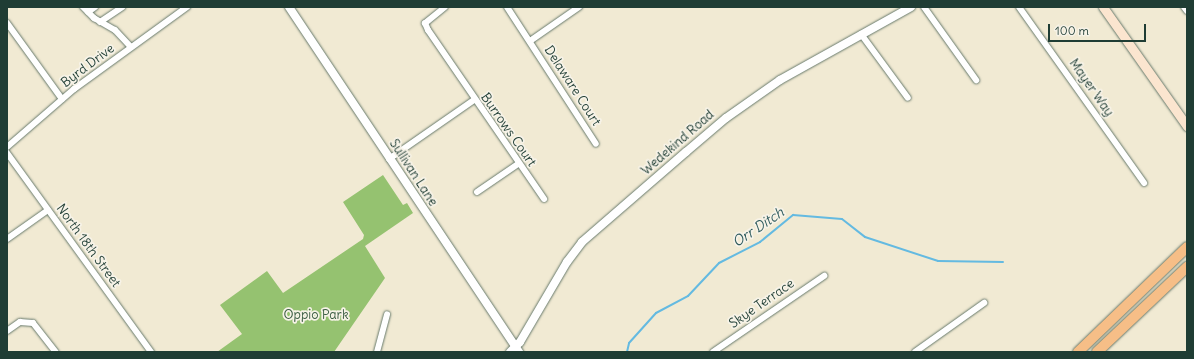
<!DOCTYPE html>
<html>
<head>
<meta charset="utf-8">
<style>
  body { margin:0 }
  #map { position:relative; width:1194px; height:359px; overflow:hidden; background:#f1ead3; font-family:Delius,sans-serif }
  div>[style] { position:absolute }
  .green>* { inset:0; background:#95c270 }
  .stream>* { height:2px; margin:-1px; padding:0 1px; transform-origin:1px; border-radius:1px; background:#64bae1 }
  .roads { filter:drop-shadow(0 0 1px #687a6c) drop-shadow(0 0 1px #687a6c) }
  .minor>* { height:6px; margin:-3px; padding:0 3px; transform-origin:3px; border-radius:3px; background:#fff }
  .tertiary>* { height:8px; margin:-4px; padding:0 4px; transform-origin:4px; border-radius:4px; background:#fff }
  .secondary>* { height:9px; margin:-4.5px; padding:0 4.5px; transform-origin:4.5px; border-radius:4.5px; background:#fbe5cf }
  .primary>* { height:10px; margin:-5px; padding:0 5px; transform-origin:5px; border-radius:5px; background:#f6be87 }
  span { translate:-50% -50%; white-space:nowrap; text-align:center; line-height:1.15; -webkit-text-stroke:3.5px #f7f3e8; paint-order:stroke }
  .street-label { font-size:13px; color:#1f3d34 }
  .park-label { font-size:13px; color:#3c5e43 }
  .water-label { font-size:14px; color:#305c5f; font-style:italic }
  .frame { position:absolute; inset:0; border:8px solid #1f3d34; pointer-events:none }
  .scale { position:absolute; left:1048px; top:24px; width:98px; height:18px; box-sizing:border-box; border:2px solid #1f3d34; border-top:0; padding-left:5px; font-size:12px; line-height:14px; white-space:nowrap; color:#1f3d34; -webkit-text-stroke:3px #f7f3e8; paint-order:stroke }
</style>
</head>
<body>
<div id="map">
  <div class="green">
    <i style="clip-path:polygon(383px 175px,403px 205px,407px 203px,413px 213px,365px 246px,385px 278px,334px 352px,217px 352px,242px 334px,220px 305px,267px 271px,283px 293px,363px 239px,364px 235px,343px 202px)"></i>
  </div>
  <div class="stream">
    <i style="left:627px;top:352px;width:9px;rotate:-77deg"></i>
    <i style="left:629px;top:343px;width:40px;rotate:-48deg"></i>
    <i style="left:656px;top:313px;width:36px;rotate:-28deg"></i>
    <i style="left:688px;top:296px;width:45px;rotate:-46.8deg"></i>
    <i style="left:719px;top:263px;width:46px;rotate:-27.1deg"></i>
    <i style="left:760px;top:242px;width:43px;rotate:-39.3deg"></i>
    <i style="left:793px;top:215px;width:49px;rotate:4.7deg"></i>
    <i style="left:842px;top:219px;width:29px;rotate:38deg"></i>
    <i style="left:865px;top:237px;width:77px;rotate:18.2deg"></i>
    <i style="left:938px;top:261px;width:65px;rotate:0.9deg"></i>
  </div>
  <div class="roads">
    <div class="minor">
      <i style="left:83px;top:7px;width:16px;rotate:45deg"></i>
      <i style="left:94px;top:18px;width:24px;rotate:30deg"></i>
      <i style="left:115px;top:30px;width:23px;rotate:47deg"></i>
      <i style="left:445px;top:7px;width:26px;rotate:141deg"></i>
      <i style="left:425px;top:23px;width:8px;rotate:67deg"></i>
      <i style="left:428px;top:30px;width:205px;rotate:55.5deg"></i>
      <i style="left:507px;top:7px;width:163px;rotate:57deg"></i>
      <i style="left:924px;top:7px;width:90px;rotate:54.5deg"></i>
      <i style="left:1019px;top:7px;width:216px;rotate:54.6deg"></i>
      <i style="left:1184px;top:7px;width:5px;rotate:53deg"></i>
      <i style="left:88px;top:12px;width:9px;rotate:-36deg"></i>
      <i style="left:100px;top:22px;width:27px;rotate:-34deg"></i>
      <i style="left:7px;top:23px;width:94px;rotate:54.1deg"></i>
      <i style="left:861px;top:34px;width:79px;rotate:53.7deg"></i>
      <i style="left:530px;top:41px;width:60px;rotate:-34.8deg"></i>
      <i style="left:7px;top:147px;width:89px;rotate:-40.9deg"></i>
      <i style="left:74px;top:89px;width:140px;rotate:-36deg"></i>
      <i style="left:7px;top:153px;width:246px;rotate:54.1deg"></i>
      <i style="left:389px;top:159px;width:103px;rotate:-34.8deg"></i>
      <i style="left:477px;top:192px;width:50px;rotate:-34.3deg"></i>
      <i style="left:7px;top:239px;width:50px;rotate:-35.3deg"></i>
      <i style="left:7px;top:331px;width:16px;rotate:-35deg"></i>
      <i style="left:20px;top:322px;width:13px;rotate:4deg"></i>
      <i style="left:33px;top:323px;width:37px;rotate:52deg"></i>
      <i style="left:377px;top:352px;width:39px;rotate:-75deg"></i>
      <i style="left:713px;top:352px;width:135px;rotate:-34.4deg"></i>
      <i style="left:915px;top:352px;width:85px;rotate:-35.4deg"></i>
    </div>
    <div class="tertiary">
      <i style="left:289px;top:7px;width:415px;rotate:56.3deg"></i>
      <i style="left:510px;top:352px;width:14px;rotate:-45deg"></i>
      <i style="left:520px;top:342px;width:93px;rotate:-59.6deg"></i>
      <i style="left:567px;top:262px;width:25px;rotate:-53deg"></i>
      <i style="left:582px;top:242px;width:138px;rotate:-40.9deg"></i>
      <i style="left:686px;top:152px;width:52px;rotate:-40.4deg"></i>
      <i style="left:726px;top:118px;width:66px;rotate:-35.1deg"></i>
      <i style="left:780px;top:80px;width:150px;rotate:-29.1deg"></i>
    </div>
    <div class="secondary">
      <i style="left:1103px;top:7px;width:146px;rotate:54.8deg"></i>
    </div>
    <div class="primary">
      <i style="left:1078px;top:352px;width:151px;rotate:-43.9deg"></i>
      <i style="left:1097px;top:352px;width:124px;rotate:-43.4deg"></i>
    </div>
  </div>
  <div class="street-label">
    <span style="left:88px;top:66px;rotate:-37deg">Byrd Drive</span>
    <span style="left:572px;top:86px;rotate:57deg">Delaware Court</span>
    <span style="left:1091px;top:88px;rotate:55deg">Mayer Way</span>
    <span style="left:508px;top:130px;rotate:55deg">Burrows Court</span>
    <span style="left:678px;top:143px;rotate:-41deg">Wedekind Road</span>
    <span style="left:413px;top:173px;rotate:57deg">Sullivan Lane</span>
    <span style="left:88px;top:246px;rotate:54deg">North 18th Street</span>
    <span style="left:762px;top:304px;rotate:-35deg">Skye Terrace</span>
  </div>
  <div class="park-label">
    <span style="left:316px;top:315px">Oppio Park</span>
  </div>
  <div class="water-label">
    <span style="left:758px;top:227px;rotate:-34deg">Orr Ditch</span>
  </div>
  <div class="frame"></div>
  <div class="scale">100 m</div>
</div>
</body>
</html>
